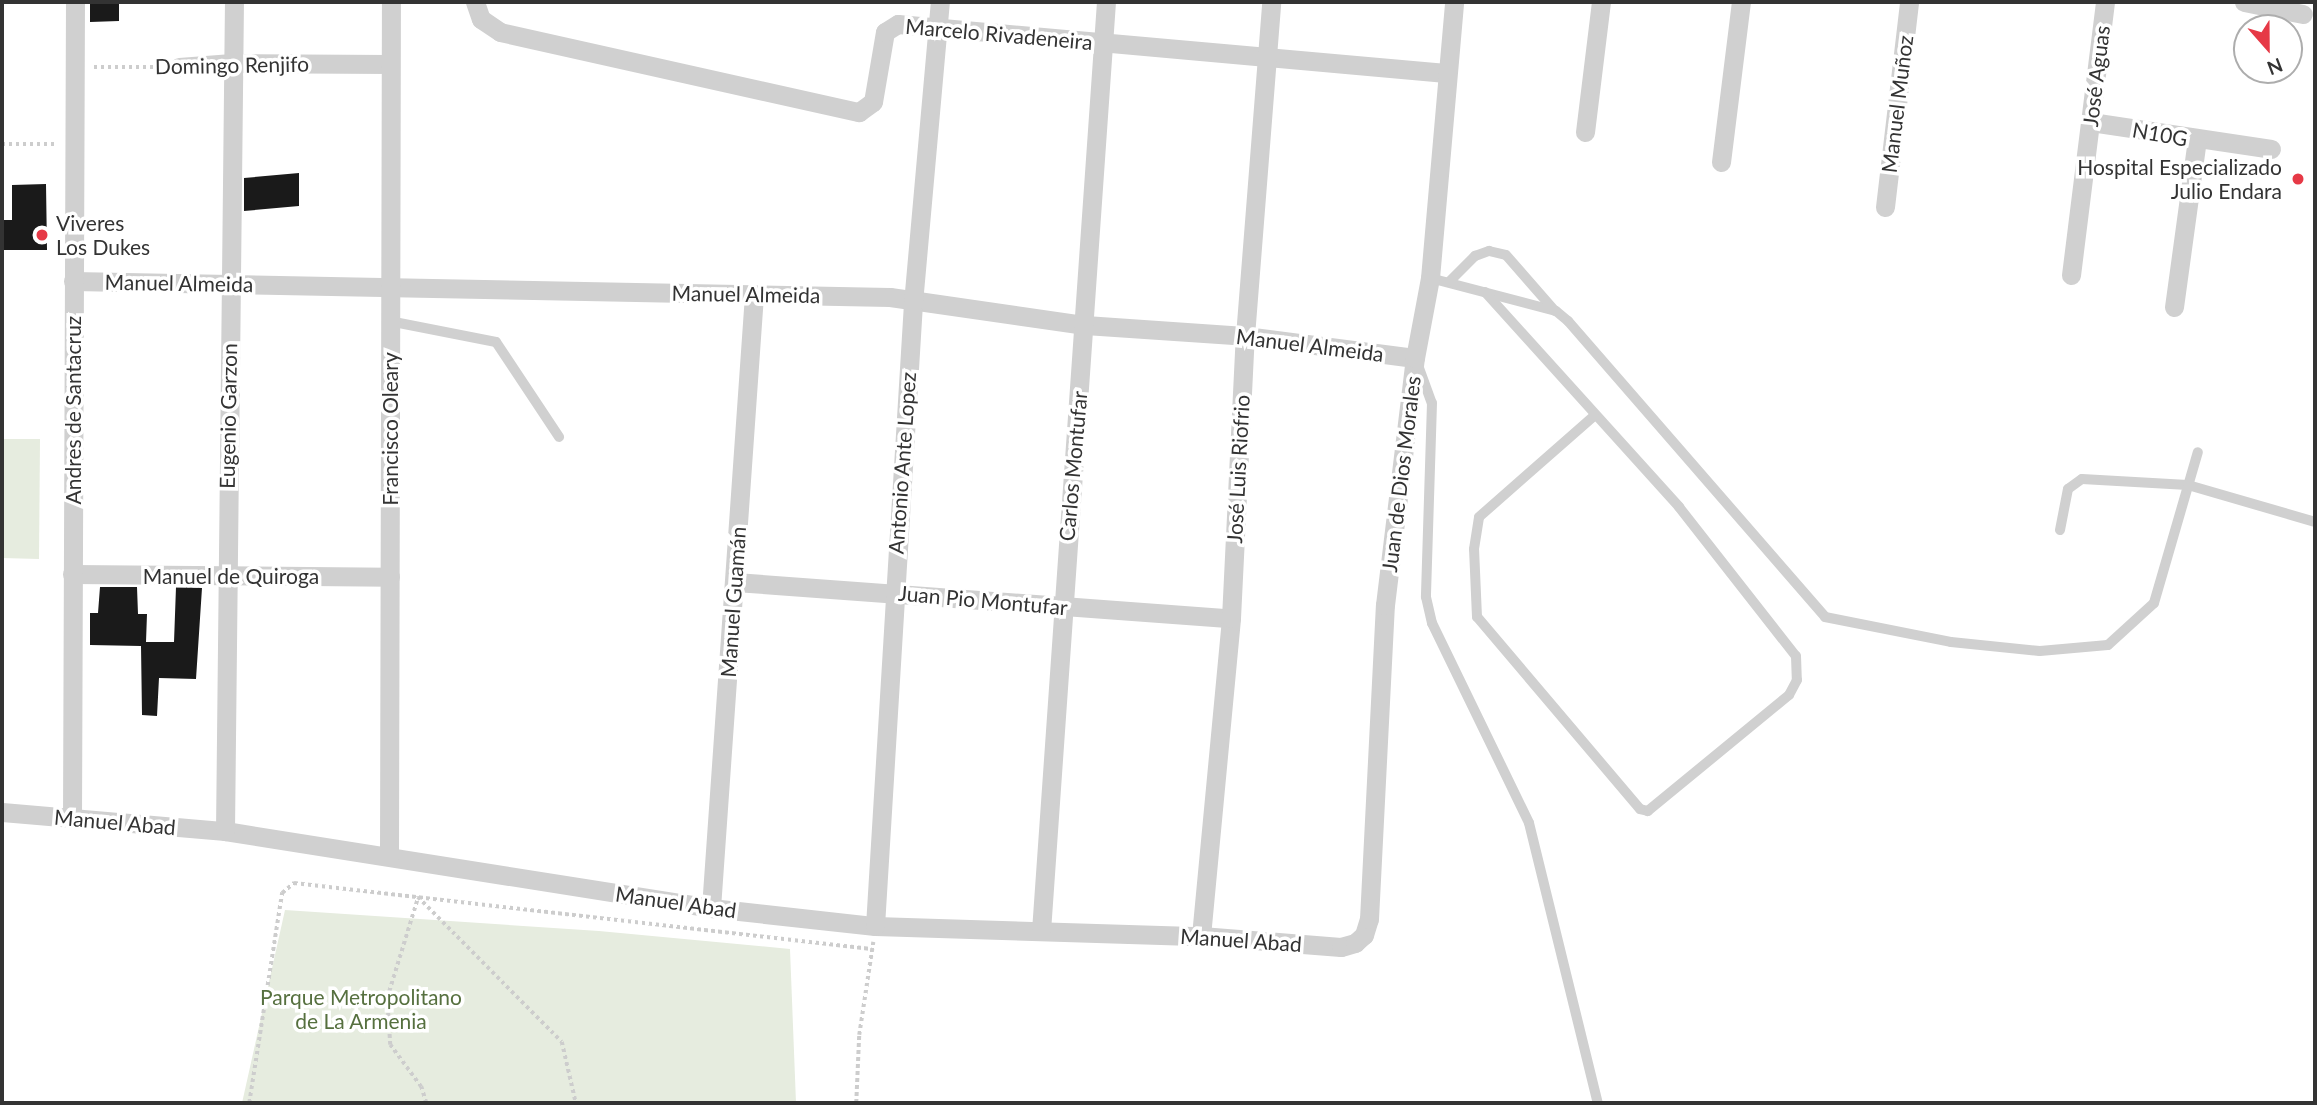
<!DOCTYPE html>
<html>
<head>
<meta charset="utf-8">
<style>
  body { margin:0 }
  #map { position:relative; width:2317px; height:1105px; overflow:hidden; background:#fff; font-family:Lato,sans-serif }
  div>[style] { position:absolute }
  .green>* { inset:0; background:#e6ecdf }
  .building>* { inset:0; background:#1a1a1a }
  .path>* { height:3.5px; margin-top:-1.75px; transform-origin:0; background:repeating-linear-gradient(90deg,#cdcdcd 0 3.5px,transparent 0 7px) }
  .service>* { height:10px; margin:-5px; padding:0 5px; transform-origin:5px; border-radius:5px; background:#d0d0d0 }
  .minor>* { height:19px; margin:-9.5px; padding:0 9.5px; transform-origin:9.5px; border-radius:9.5px; background:#d0d0d0 }
  .dots>* { width:19px; height:19px; translate:-50% -50%; box-sizing:border-box; border:4px solid #fff; border-radius:50% }
  span { translate:-50% -50%; white-space:nowrap; text-align:center; line-height:1.15; -webkit-text-stroke:7px #fff; paint-order:stroke }
  .street-label { font-size:21px; color:#333 }
  .poi-label { font-size:21px; color:#333 }
  .right { translate:-100% -50%; text-align:right }
  .left { translate:0 -50%; text-align:left }
  .park-label { font-size:21px; color:#56703f }
  .frame { position:absolute; inset:0; border:4px solid #333; pointer-events:none }
  .north { position:absolute; left:2233px; top:14px; width:70px; height:70px; box-sizing:border-box; background:#fff; border:2px solid #adadad; border-radius:50%; rotate:159deg; font-size:19px; font-weight:700; line-height:28px; text-align:center; color:#333 }
  .north::after { content:''; display:block; margin:auto; width:24px; height:32px; background:#e63946; clip-path:polygon(50% 0,100% 100%,50% 72%,0 100%) }
</style>
</head>
<body>
<div id="map">
  <div class="green">
    <i style="clip-path:polygon(2px 439px,40px 439px,39px 559px,2px 558px)"></i>
    <i style="clip-path:polygon(285px 910px,599px 931px,790px 949px,796px 1103px,242px 1103px)"></i>
  </div>
  <div class="building">
    <i style="clip-path:polygon(90px 2px,119px 2px,119px 21px,90px 22px)"></i>
    <i style="clip-path:polygon(299px 173px,299px 206px,244px 211px,244px 178px)"></i>
    <i style="clip-path:polygon(46px 184px,47px 250px,2px 250px,2px 220px,12px 220px,12px 185px)"></i>
    <i style="clip-path:polygon(100px 587px,137px 587px,138px 614px,147px 614px,146px 642px,174px 642px,176px 587px,202px 588px,196px 679px,159px 678px,157px 716px,142px 715px,141px 646px,90px 645px,90px 613px,98px 613px)"></i>
  </div>
  <div class="path">
    <i style="left:94px;top:67px;width:69px"></i>
    <i style="left:2px;top:144px;width:56px"></i>
    <i style="left:249px;top:1103px;width:213px;rotate:-81.1deg"></i>
    <i style="left:282px;top:893px;width:16px;rotate:-40deg"></i>
    <i style="left:294px;top:883px;width:581px;rotate:6.53deg"></i>
    <i style="left:426px;top:1103px;width:17px;rotate:-107deg"></i>
    <i style="left:421px;top:1087px;width:52px;rotate:-126.4deg"></i>
    <i style="left:390px;top:1045px;width:47px;rotate:-93.7deg"></i>
    <i style="left:387px;top:998px;width:106px;rotate:-72.9deg"></i>
    <i style="left:418px;top:897px;width:204px;rotate:45.2deg"></i>
    <i style="left:562px;top:1042px;width:63px;rotate:77.1deg"></i>
    <i style="left:856px;top:1103px;width:68px;rotate:-87.5deg"></i>
    <i style="left:859px;top:1035px;width:94px;rotate:-81.4deg"></i>
  </div>
  <div class="service">
    <i style="left:1430px;top:278px;width:130px;rotate:14.7deg"></i>
    <i style="left:1556px;top:311px;width:16px;rotate:40deg"></i>
    <i style="left:1568px;top:321px;width:392px;rotate:49deg"></i>
    <i style="left:1825px;top:617px;width:128px;rotate:11.2deg"></i>
    <i style="left:1951px;top:642px;width:89px;rotate:5.8deg"></i>
    <i style="left:2040px;top:651px;width:68px;rotate:-5deg"></i>
    <i style="left:2108px;top:645px;width:62px;rotate:-42.4deg"></i>
    <i style="left:2154px;top:603px;width:157px;rotate:-73.8deg"></i>
    <i style="left:1449px;top:282px;width:37px;rotate:-45deg"></i>
    <i style="left:1475px;top:256px;width:15px;rotate:-20deg"></i>
    <i style="left:1489px;top:251px;width:17px;rotate:13deg"></i>
    <i style="left:1506px;top:255px;width:74px;rotate:48.8deg"></i>
    <i style="left:1485px;top:292px;width:290px;rotate:47.9deg"></i>
    <i style="left:1679px;top:507px;width:189px;rotate:51.9deg"></i>
    <i style="left:1796px;top:656px;width:24px;rotate:88deg"></i>
    <i style="left:1797px;top:680px;width:17px;rotate:118deg"></i>
    <i style="left:1789px;top:695px;width:183px;rotate:140.6deg"></i>
    <i style="left:1648px;top:811px;width:8px;rotate:-166deg"></i>
    <i style="left:1640px;top:809px;width:252px;rotate:-130.3deg"></i>
    <i style="left:1477px;top:617px;width:68px;rotate:-92.5deg"></i>
    <i style="left:1474px;top:549px;width:32px;rotate:-81deg"></i>
    <i style="left:1479px;top:517px;width:153px;rotate:-41.3deg"></i>
    <i style="left:389px;top:321px;width:109px;rotate:11.1deg"></i>
    <i style="left:496px;top:342px;width:114px;rotate:56.4deg"></i>
    <i style="left:1419px;top:368px;width:37px;rotate:70deg"></i>
    <i style="left:1432px;top:403px;width:194px;rotate:91.8deg"></i>
    <i style="left:1426px;top:597px;width:27px;rotate:77deg"></i>
    <i style="left:1432px;top:623px;width:222px;rotate:64.1deg"></i>
    <i style="left:1529px;top:823px;width:288px;rotate:76.2deg"></i>
    <i style="left:2060px;top:530px;width:42px;rotate:-79deg"></i>
    <i style="left:2068px;top:489px;width:17px;rotate:-36deg"></i>
    <i style="left:2082px;top:479px;width:106px;rotate:3.2deg"></i>
    <i style="left:2188px;top:485px;width:132px;rotate:16.2deg"></i>
  </div>
  <div class="minor">
    <i style="left:475px;top:2px;width:18px;rotate:71deg"></i>
    <i style="left:481px;top:19px;width:23px;rotate:34deg"></i>
    <i style="left:500px;top:32px;width:368px;rotate:12.6deg"></i>
    <i style="left:859px;top:112px;width:17px;rotate:-36deg"></i>
    <i style="left:873px;top:102px;width:71px;rotate:-80.3deg"></i>
    <i style="left:885px;top:32px;width:15px;rotate:-32deg"></i>
    <i style="left:898px;top:24px;width:550px;rotate:5.11deg"></i>
    <i style="left:2244px;top:2px;width:60px;rotate:11.5deg"></i>
    <i style="left:179px;top:67px;width:53px;rotate:-4.3deg"></i>
    <i style="left:232px;top:63px;width:158px;rotate:0.4deg"></i>
    <i style="left:2091px;top:122px;width:182px;rotate:8.5deg"></i>
    <i style="left:1585px;top:132px;width:131px;rotate:-83deg"></i>
    <i style="left:1721px;top:162px;width:161px;rotate:-82.9deg"></i>
    <i style="left:1885px;top:207px;width:206px;rotate:-83.3deg"></i>
    <i style="left:2071px;top:275px;width:275px;rotate:-82.9deg"></i>
    <i style="left:73px;top:281px;width:817px;rotate:1.12deg"></i>
    <i style="left:890px;top:297px;width:197px;rotate:8.2deg"></i>
    <i style="left:1085px;top:325px;width:160px;rotate:3.9deg"></i>
    <i style="left:1245px;top:336px;width:171px;rotate:7.4deg"></i>
    <i style="left:2174px;top:307px;width:169px;rotate:-82.2deg"></i>
    <i style="left:72px;top:574px;width:318px;rotate:0.5deg"></i>
    <i style="left:735px;top:582px;width:497px;rotate:4.2deg"></i>
    <i style="left:2px;top:812px;width:224px;rotate:4.9deg"></i>
    <i style="left:225px;top:831px;width:492px;rotate:9deg"></i>
    <i style="left:711px;top:908px;width:165px;rotate:6.3deg"></i>
    <i style="left:875px;top:926px;width:326px;rotate:1.8deg"></i>
    <i style="left:1201px;top:936px;width:140px;rotate:4.5deg"></i>
    <i style="left:1341px;top:947px;width:15px;rotate:-16deg"></i>
    <i style="left:1355px;top:943px;width:12px;rotate:-42deg"></i>
    <i style="left:1364px;top:935px;width:17px;rotate:-73deg"></i>
    <i style="left:1369px;top:919px;width:314px;rotate:-87.1deg"></i>
    <i style="left:1385px;top:605px;width:249px;rotate:-83.1deg"></i>
    <i style="left:1415px;top:358px;width:81px;rotate:-79.4deg"></i>
    <i style="left:1430px;top:278px;width:277px;rotate:-85deg"></i>
    <i style="left:72px;top:818px;width:816px;rotate:-89.79deg"></i>
    <i style="left:225px;top:831px;width:829px;rotate:-89.38deg"></i>
    <i style="left:389px;top:856px;width:854px;rotate:-89.87deg"></i>
    <i style="left:711px;top:908px;width:615px;rotate:-85.99deg"></i>
    <i style="left:875px;top:926px;width:624px;rotate:-86.51deg"></i>
    <i style="left:913px;top:303px;width:302px;rotate:-84.9deg"></i>
    <i style="left:1041px;top:931px;width:931px;rotate:-86deg"></i>
    <i style="left:1201px;top:936px;width:319px;rotate:-84.6deg"></i>
    <i style="left:1231px;top:618px;width:282px;rotate:-87.2deg"></i>
    <i style="left:1245px;top:336px;width:335px;rotate:-85.5deg"></i>
  </div>
  <div class="dots">
    <i style="left:2298px;top:179px;background:#e63946"></i>
    <i style="left:42px;top:235px;background:#e63946"></i>
  </div>
  <div class="street-label">
    <span style="left:999px;top:34px;rotate:5deg">Marcelo Rivadeneira</span>
    <span style="left:232px;top:65px;rotate:-1deg">Domingo Renjifo</span>
    <span style="left:2096px;top:76px;rotate:-83deg">José Aguas</span>
    <span style="left:1897px;top:104px;rotate:-83deg">Manuel Muñoz</span>
    <span style="left:2160px;top:134px;rotate:10deg">N10G</span>
    <span style="left:179px;top:283px;rotate:1deg">Manuel Almeida</span>
    <span style="left:746px;top:294px;rotate:1deg">Manuel Almeida</span>
    <span style="left:1310px;top:345px;rotate:7deg">Manuel Almeida</span>
    <span style="left:73px;top:410px;rotate:-90deg">Andres de Santacruz</span>
    <span style="left:228px;top:416px;rotate:-89deg">Eugenio Garzon</span>
    <span style="left:390px;top:429px;rotate:-90deg">Francisco Oleary</span>
    <span style="left:902px;top:463px;rotate:-86deg">Antonio Ante Lopez</span>
    <span style="left:1073px;top:466px;rotate:-85deg">Carlos Montufar</span>
    <span style="left:1238px;top:469px;rotate:-87deg">José Luis Riofrio</span>
    <span style="left:1401px;top:474px;rotate:-83deg">Juan de Dios Morales</span>
    <span style="left:231px;top:576px">Manuel de Quiroga</span>
    <span style="left:983px;top:600px;rotate:5deg">Juan Pio Montufar</span>
    <span style="left:733px;top:602px;rotate:-86deg">Manuel Guamán</span>
    <span style="left:115px;top:822px;rotate:5deg">Manuel Abad</span>
    <span style="left:676px;top:902px;rotate:8deg">Manuel Abad</span>
    <span style="left:1241px;top:940px;rotate:4deg">Manuel Abad</span>
  </div>
  <div class="poi-label">
    <span class="right" style="left:2282px;top:179px">Hospital Especializado<br>Julio Endara</span>
    <span class="left" style="left:56px;top:235px">Viveres<br>Los Dukes</span>
  </div>
  <div class="park-label">
    <span style="left:361px;top:1009px">Parque Metropolitano<br>de La Armenia</span>
  </div>
  <div class="frame"></div>
  <div class="north">N</div>
</div>
</body>
</html>
